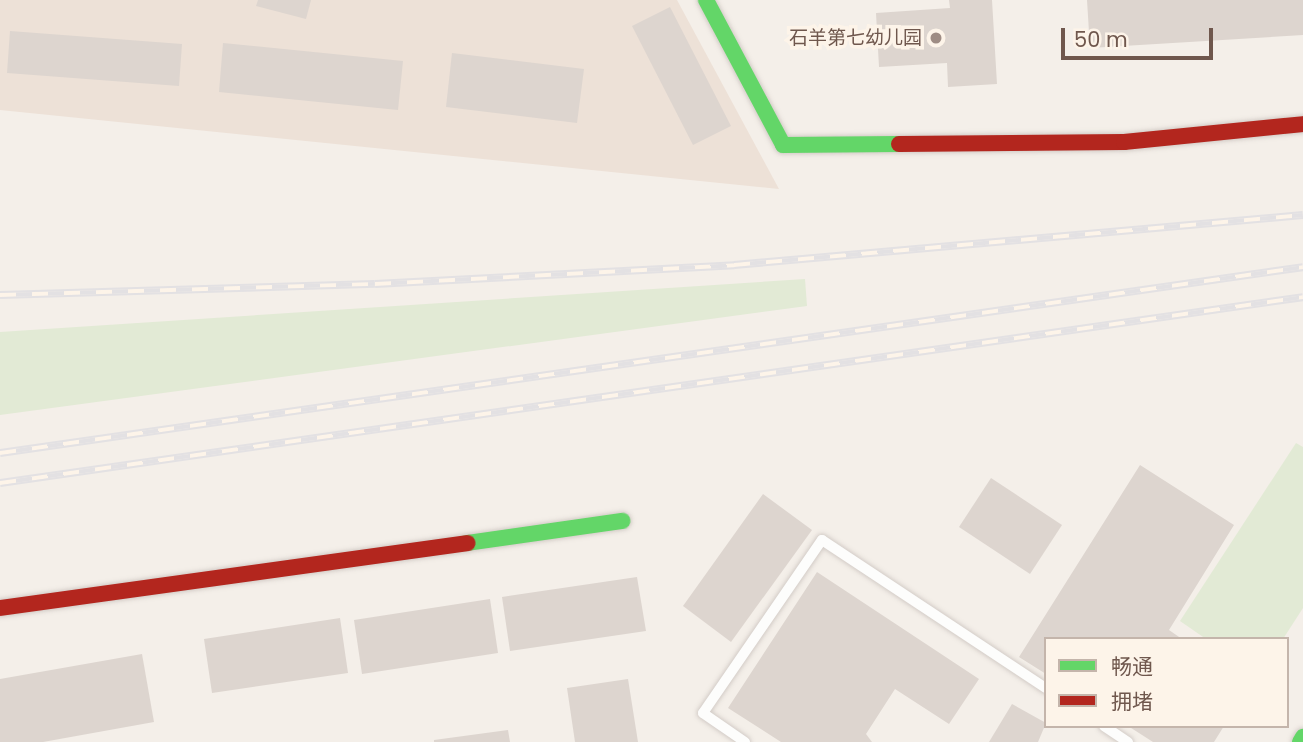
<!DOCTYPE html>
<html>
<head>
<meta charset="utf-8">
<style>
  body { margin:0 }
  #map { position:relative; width:1303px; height:742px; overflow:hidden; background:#f4efe9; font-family:Poppins,"Noto Sans SC",sans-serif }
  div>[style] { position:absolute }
  .residential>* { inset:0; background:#ede1d7 }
  .green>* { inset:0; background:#e2ead5 }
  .building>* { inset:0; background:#ddd5cf }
  .roads { filter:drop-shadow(0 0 2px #d3ccc7) drop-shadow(0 0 2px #d3ccc7) }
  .lane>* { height:10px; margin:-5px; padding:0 5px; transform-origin:5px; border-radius:5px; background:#fdfdfc }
  .fast>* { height:16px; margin:-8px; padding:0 8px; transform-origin:8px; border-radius:8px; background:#63d668 }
  .jam>* { height:16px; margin:-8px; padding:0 8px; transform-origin:8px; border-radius:8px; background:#b3261e }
  .rail>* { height:8px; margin-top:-4px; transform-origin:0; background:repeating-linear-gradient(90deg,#fdf4e9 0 16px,#e3e1e3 0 32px); box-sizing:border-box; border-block:2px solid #e3e1e3 }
  .dots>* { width:19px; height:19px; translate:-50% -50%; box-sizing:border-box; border:4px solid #fdf4e9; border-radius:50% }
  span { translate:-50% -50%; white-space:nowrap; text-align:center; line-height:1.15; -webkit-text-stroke:7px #fdf4e9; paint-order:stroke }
  .poi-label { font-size:19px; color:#6f574d }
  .right { translate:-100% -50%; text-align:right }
  .legend { position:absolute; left:1044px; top:637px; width:245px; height:91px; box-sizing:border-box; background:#fdf4e9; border:2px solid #c4b5ab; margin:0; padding:9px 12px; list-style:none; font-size:21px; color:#6f574d }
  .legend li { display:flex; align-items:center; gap:14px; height:35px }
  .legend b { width:35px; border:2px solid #c4b5ab }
  .scale { position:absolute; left:1061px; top:28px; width:152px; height:32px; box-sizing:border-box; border:4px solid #6f574d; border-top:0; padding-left:9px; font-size:21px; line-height:24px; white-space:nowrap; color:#6f574d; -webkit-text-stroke:5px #fdf4e9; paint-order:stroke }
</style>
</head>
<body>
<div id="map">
  <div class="residential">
    <i style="clip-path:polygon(0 0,677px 0,779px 189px,0 110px)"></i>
  </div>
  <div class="green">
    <i style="clip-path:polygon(805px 279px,807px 306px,0 415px,0 332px)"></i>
    <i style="clip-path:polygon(1296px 443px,1303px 447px,1303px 608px,1283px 639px,1206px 639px,1180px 621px)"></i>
  </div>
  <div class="building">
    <i style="clip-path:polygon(258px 0,311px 0,306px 19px,256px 6px)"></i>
    <i style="clip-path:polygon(949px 0,992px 0,997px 84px,948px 87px,947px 63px,879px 67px,876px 13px,950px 8px)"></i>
    <i style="clip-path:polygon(1087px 0,1303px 0,1303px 35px,1090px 48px)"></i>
    <i style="clip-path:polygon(670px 7px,731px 126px,693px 145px,632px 26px)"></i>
    <i style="clip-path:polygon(10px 31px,182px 44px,179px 86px,7px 73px)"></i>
    <i style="clip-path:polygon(223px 43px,403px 61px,398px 110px,219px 92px)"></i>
    <i style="clip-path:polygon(452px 53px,584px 69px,577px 123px,446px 107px)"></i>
    <i style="clip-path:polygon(1140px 465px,1234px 525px,1169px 630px,1182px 639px,1046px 639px,1046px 674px,1019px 657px)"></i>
    <i style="clip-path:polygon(991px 478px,1062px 525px,1030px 574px,959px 527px)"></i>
    <i style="clip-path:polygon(763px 494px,812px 530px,731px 642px,683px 606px)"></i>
    <i style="clip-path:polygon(817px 572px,979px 679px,949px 724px,895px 689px,866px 734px,872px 742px,781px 742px,728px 708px)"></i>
    <i style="clip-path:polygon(637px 577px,646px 631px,510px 651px,502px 597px)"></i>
    <i style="clip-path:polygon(490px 599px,498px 653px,362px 674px,354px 620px)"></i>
    <i style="clip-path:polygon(340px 618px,348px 673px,212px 693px,204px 639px)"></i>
    <i style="clip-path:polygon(142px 654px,154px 722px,43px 742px,0 742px,0 679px)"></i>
    <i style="clip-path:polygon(628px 679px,638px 742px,575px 742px,567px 688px)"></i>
    <i style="clip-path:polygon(1012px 704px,1046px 723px,1038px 742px,989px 742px)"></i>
    <i style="clip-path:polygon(1128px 726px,1224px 726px,1214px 742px,1153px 742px)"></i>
    <i style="clip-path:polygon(508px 730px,510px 742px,434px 742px,434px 740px)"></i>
  </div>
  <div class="roads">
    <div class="lane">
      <i style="left:1104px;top:726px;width:29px;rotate:34deg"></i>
      <i style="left:745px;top:742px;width:51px;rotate:-145.4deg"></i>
      <i style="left:703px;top:713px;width:210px;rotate:-55.5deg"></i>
      <i style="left:822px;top:540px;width:268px;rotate:33.5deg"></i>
    </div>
    <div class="fast">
      <i style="left:706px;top:0;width:164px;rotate:62deg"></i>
      <i style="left:783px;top:145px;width:116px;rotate:-0.5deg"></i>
      <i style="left:467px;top:543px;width:157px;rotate:-8.1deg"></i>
      <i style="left:1300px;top:742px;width:6px;rotate:-59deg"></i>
    </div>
    <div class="jam">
      <i style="left:899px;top:144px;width:225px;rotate:-0.5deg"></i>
      <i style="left:1124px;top:142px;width:180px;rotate:-5.7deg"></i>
      <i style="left:0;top:608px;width:472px;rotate:-7.9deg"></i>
    </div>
  </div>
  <div class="rail">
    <i style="left:0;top:295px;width:375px;rotate:-1.7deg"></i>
    <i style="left:375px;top:284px;width:360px;rotate:-3deg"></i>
    <i style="left:734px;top:265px;width:571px;rotate:-5.02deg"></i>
    <i style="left:0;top:453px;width:1316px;rotate:-8.12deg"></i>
    <i style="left:0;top:483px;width:1316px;rotate:-8.12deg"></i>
  </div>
  <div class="dots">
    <i style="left:936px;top:38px;background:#9e8c84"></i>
  </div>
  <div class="poi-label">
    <span class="right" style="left:922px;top:38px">石羊第七幼儿园</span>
  </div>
  <ul class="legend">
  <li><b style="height:9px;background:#63d668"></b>畅通</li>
  <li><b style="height:9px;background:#b3261e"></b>拥堵</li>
  </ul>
  <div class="scale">50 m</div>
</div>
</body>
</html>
